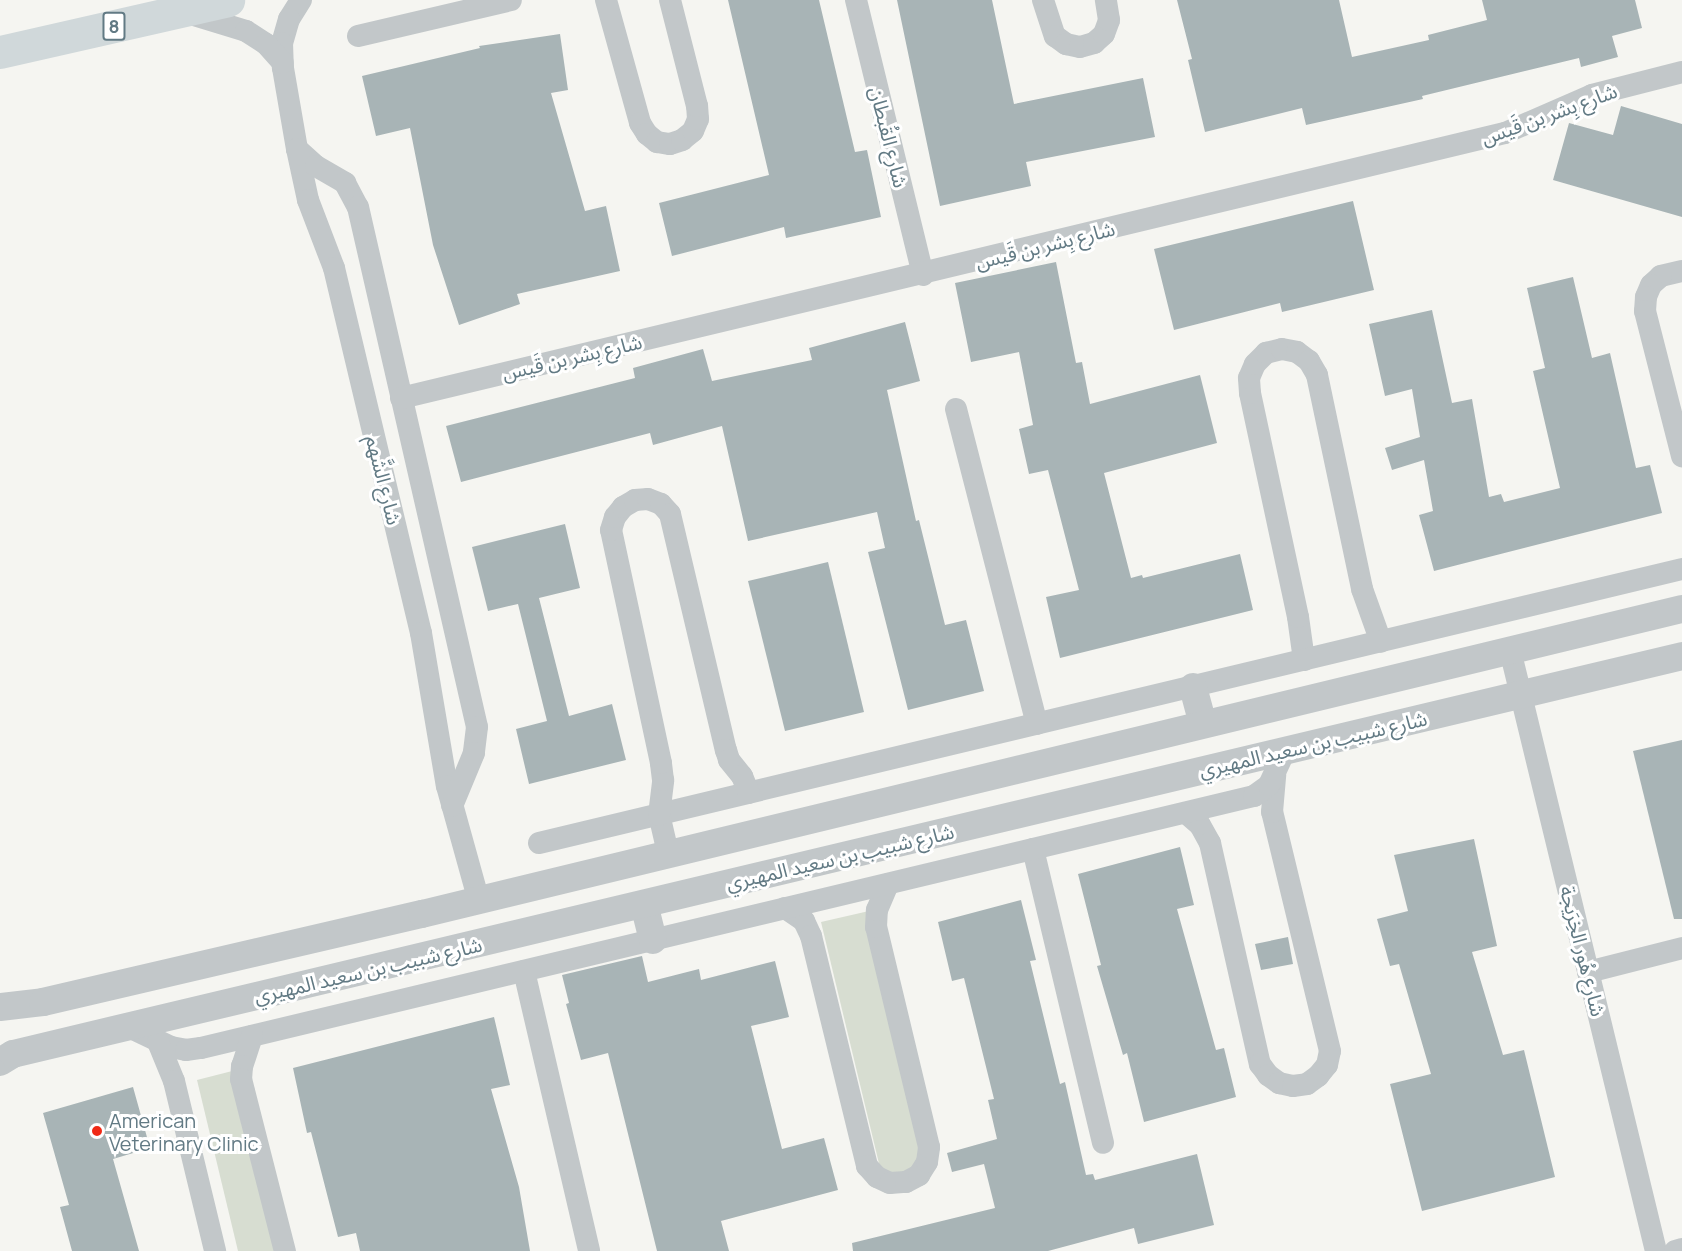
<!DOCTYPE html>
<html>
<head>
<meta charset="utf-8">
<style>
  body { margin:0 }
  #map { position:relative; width:1682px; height:1251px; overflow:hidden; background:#f5f5f1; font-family:Manrope,"Noto Sans Arabic",sans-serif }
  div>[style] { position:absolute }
  .green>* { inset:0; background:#d7ddd1 }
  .building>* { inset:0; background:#a8b4b6 }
  .minor>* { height:22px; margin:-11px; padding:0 11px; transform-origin:11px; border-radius:11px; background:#c2c7c9 }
  .tertiary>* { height:28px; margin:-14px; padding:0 14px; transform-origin:14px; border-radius:14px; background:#c2c7c9 }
  .trunk>* { height:33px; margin:-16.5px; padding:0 16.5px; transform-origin:16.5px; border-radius:16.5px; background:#d0d8da }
  .dots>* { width:16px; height:16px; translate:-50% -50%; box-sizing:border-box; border:3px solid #fff; border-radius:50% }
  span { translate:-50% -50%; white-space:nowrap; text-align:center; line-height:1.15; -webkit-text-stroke:6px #fff; paint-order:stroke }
  .shield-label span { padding:2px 4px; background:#fff; border:2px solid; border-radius:4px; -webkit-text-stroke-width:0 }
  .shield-label { font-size:18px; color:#627a84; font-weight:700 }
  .street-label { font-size:20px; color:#627a84 }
  .poi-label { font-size:20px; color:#627a84 }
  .left { translate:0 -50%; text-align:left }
</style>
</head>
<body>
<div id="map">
  <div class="green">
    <i style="clip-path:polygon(869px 911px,930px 1157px,907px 1175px,882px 1176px,821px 922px)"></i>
    <i style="clip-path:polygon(244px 1068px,288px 1251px,238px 1251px,197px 1080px)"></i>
  </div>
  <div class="building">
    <i style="clip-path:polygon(728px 0,819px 0,855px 152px,867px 150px,881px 217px,786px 238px,784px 227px,672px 256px,659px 203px,769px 175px)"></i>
    <i style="clip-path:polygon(897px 0,992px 0,1014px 104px,1143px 78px,1155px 137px,1026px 162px,1031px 186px,940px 206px)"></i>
    <i style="clip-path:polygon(1177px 0,1339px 0,1352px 57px,1429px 40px,1428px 35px,1487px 20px,1482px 0,1635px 0,1642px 28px,1612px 36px,1618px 57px,1581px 67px,1579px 58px,1422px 96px,1423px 99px,1306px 125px,1302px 108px,1205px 132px,1188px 60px,1192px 59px)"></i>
    <i style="clip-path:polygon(560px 34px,568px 90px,551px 93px,585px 211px,606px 206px,620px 271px,517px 294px,520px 304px,459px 325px,433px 245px,410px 128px,376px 136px,362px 76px,480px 48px,479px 46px)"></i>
    <i style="clip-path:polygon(1621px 106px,1682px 124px,1682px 217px,1553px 180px,1569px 123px,1613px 135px)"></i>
    <i style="clip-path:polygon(1353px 201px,1374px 290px,1282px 312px,1280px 303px,1174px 330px,1154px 249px)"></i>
    <i style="clip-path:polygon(1056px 262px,1076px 363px,1082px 362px,1090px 404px,1200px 375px,1217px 443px,1104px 473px,1131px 578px,1142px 575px,1143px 578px,1240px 554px,1253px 610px,1060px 658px,1046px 597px,1079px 590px,1048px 470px,1029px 474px,1019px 429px,1033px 425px,1019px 352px,971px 362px,955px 283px)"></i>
    <i style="clip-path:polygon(1573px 277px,1592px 358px,1610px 353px,1636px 468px,1650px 465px,1662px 513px,1434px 571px,1419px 515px,1433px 511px,1424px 460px,1392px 470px,1385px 448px,1420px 437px,1412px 389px,1385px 396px,1369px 324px,1432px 310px,1452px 403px,1472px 399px,1489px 497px,1501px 494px,1504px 502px,1560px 488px,1533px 371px,1545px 368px,1527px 288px)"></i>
    <i style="clip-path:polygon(905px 322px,920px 381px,887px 390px,916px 521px,919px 520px,945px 625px,966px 620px,984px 691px,908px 710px,868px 552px,885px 548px,877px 512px,748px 541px,722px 426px,653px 445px,650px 433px,461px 482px,446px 426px,635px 378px,633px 368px,703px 349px,712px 381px,812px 360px,809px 348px)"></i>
    <i style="clip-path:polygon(565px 524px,580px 588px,539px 598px,569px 716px,612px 704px,626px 760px,529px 784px,516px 729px,547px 721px,518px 604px,488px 611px,472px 547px)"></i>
    <i style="clip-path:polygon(828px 562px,864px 712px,785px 731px,748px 581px)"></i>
    <i style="clip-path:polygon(1682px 740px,1682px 919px,1674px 919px,1633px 751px)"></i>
    <i style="clip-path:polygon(1474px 839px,1497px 946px,1472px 952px,1503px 1055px,1524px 1050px,1555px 1177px,1422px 1211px,1390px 1084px,1431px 1074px,1399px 964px,1390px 966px,1377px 919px,1408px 911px,1394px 855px)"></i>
    <i style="clip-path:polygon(1180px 847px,1194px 905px,1177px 909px,1216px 1050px,1224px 1048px,1236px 1097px,1144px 1122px,1127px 1053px,1123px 1055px,1097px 966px,1101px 965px,1078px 874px)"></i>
    <i style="clip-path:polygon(1021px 900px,1036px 960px,1030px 961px,1060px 1084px,1065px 1082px,1086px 1175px,1093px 1174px,1095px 1180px,1197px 1154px,1214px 1225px,1138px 1244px,1134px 1228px,1048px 1251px,853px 1251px,852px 1243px,995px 1208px,984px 1164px,952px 1172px,947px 1153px,997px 1139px,988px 1100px,994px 1099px,964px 978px,952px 981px,938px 922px)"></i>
    <i style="clip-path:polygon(1288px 937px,1293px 964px,1261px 970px,1255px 944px)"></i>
    <i style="clip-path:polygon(642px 956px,648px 982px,699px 969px,701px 980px,775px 961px,789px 1017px,751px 1026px,782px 1149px,824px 1138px,838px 1190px,721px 1221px,729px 1251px,657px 1251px,608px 1053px,581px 1060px,566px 1004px,569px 1003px,562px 975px)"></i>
    <i style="clip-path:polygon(494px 1017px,510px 1085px,491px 1089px,519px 1187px,530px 1251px,360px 1251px,356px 1233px,338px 1237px,311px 1132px,307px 1133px,293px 1068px)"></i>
    <i style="clip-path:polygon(133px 1087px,150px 1148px,113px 1159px,139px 1251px,72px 1251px,60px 1207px,69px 1205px,43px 1113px)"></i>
  </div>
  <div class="minor">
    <i style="left:301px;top:0;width:22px;rotate:122deg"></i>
    <i style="left:289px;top:19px;width:25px;rotate:106deg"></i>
    <i style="left:282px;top:43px;width:25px;rotate:88deg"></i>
    <i style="left:283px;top:68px;width:82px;rotate:80.2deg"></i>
    <i style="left:297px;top:149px;width:52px;rotate:77.8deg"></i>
    <i style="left:308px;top:200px;width:73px;rotate:69.1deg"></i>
    <i style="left:334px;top:268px;width:375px;rotate:76.6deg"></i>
    <i style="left:421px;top:633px;width:155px;rotate:80.4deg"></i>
    <i style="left:447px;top:786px;width:116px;rotate:74.5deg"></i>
    <i style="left:606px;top:0;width:128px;rotate:74.5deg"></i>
    <i style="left:640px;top:123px;width:13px;rotate:58deg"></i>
    <i style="left:647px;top:134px;width:13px;rotate:39deg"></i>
    <i style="left:657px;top:142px;width:13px;rotate:9deg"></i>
    <i style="left:670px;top:144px;width:13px;rotate:-18deg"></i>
    <i style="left:682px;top:140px;width:14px;rotate:-39deg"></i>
    <i style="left:693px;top:131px;width:13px;rotate:-67deg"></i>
    <i style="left:698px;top:119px;width:13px;rotate:-94deg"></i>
    <i style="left:697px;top:106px;width:109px;rotate:-104.3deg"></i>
    <i style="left:856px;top:0;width:283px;rotate:76.3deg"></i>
    <i style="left:1043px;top:0;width:38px;rotate:72deg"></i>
    <i style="left:1055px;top:36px;width:14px;rotate:36deg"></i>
    <i style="left:1066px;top:44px;width:14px;rotate:12deg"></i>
    <i style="left:1080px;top:47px;width:15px;rotate:-16deg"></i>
    <i style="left:1094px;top:43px;width:13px;rotate:-42deg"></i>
    <i style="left:1104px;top:34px;width:15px;rotate:-70deg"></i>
    <i style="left:1109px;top:20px;width:20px;rotate:-99deg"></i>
    <i style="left:184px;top:12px;width:65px;rotate:17deg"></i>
    <i style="left:246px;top:31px;width:24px;rotate:33deg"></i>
    <i style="left:266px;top:44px;width:25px;rotate:48deg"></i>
    <i style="left:358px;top:36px;width:157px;rotate:-13.2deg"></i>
    <i style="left:297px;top:149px;width:25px;rotate:42deg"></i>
    <i style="left:316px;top:166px;width:34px;rotate:30deg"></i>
    <i style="left:345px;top:183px;width:27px;rotate:62deg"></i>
    <i style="left:358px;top:207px;width:533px;rotate:77.11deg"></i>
    <i style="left:477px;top:727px;width:26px;rotate:97deg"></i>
    <i style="left:474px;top:753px;width:57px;rotate:112.5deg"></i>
    <i style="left:1682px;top:271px;width:22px;rotate:167deg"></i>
    <i style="left:1661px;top:276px;width:13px;rotate:138deg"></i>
    <i style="left:1651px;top:285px;width:13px;rotate:113deg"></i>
    <i style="left:1646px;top:297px;width:14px;rotate:94deg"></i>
    <i style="left:1645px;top:311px;width:150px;rotate:75.7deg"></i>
    <i style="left:401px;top:398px;width:1135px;rotate:-13.5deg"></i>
    <i style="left:1505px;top:133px;width:95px;rotate:-23.6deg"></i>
    <i style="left:1592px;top:95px;width:93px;rotate:-14.3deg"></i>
    <i style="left:956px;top:409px;width:325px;rotate:75.6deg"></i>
    <i style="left:1510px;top:650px;width:618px;rotate:76.35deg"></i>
    <i style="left:1304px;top:660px;width:43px;rotate:-97.9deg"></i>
    <i style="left:1298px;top:617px;width:229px;rotate:-102.1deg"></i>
    <i style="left:1250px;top:393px;width:15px;rotate:-94deg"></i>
    <i style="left:1249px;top:378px;width:15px;rotate:-67deg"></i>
    <i style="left:1255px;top:364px;width:16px;rotate:-45deg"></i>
    <i style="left:1266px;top:353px;width:16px;rotate:-14deg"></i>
    <i style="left:1282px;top:349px;width:15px;rotate:11deg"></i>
    <i style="left:1297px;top:352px;width:15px;rotate:37deg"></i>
    <i style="left:1309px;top:361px;width:16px;rotate:60deg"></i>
    <i style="left:1317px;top:375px;width:219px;rotate:78.1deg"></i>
    <i style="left:1362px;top:589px;width:56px;rotate:70.3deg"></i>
    <i style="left:1186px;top:813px;width:18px;rotate:41deg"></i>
    <i style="left:1200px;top:825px;width:21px;rotate:61deg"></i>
    <i style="left:1210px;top:843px;width:227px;rotate:77.3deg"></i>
    <i style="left:1260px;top:1064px;width:14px;rotate:54deg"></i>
    <i style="left:1268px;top:1075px;width:14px;rotate:36deg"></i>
    <i style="left:1279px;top:1083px;width:14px;rotate:12deg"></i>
    <i style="left:1293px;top:1086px;width:14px;rotate:-8deg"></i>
    <i style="left:1307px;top:1084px;width:14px;rotate:-36deg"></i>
    <i style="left:1318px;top:1076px;width:14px;rotate:-51deg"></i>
    <i style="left:1327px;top:1065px;width:14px;rotate:-78deg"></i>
    <i style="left:1330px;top:1051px;width:246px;rotate:-103.6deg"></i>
    <i style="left:1272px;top:812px;width:37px;rotate:-85deg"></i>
    <i style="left:539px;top:843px;width:1175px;rotate:-13.48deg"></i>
    <i style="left:1033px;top:849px;width:302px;rotate:76.6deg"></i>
    <i style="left:668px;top:853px;width:39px;rotate:-103deg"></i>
    <i style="left:659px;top:815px;width:35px;rotate:-83deg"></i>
    <i style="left:663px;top:780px;width:17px;rotate:-97deg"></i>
    <i style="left:661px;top:763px;width:238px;rotate:-102.1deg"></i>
    <i style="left:611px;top:530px;width:14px;rotate:-73deg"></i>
    <i style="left:615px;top:517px;width:13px;rotate:-51deg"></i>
    <i style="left:623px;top:507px;width:14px;rotate:-30deg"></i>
    <i style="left:635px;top:500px;width:13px;rotate:-4deg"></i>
    <i style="left:648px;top:499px;width:14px;rotate:21deg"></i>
    <i style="left:661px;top:504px;width:13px;rotate:48deg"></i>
    <i style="left:670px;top:514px;width:243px;rotate:76.7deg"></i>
    <i style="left:726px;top:750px;width:10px;rotate:73deg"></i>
    <i style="left:729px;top:760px;width:21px;rotate:51deg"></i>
    <i style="left:742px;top:776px;width:18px;rotate:68deg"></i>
    <i style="left:785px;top:908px;width:23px;rotate:34deg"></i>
    <i style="left:804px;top:921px;width:17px;rotate:65deg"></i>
    <i style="left:811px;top:936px;width:237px;rotate:76.3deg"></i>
    <i style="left:867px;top:1166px;width:15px;rotate:48deg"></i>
    <i style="left:877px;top:1177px;width:14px;rotate:25deg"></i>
    <i style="left:890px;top:1183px;width:16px;rotate:-4deg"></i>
    <i style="left:906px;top:1182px;width:15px;rotate:-28deg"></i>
    <i style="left:919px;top:1175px;width:15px;rotate:-58deg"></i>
    <i style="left:927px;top:1162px;width:15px;rotate:-82deg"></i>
    <i style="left:929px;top:1147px;width:226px;rotate:-103.5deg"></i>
    <i style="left:876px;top:927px;width:17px;rotate:-87deg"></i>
    <i style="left:877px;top:910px;width:28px;rotate:-67deg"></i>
    <i style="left:524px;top:971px;width:287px;rotate:76.9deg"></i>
    <i style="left:1588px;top:972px;width:97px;rotate:-14.3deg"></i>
    <i style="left:129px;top:1027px;width:47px;rotate:25.5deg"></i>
    <i style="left:171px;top:1047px;width:15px;rotate:11deg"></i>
    <i style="left:186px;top:1050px;width:15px;rotate:-8deg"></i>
    <i style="left:201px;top:1048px;width:1083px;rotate:-13.46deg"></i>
    <i style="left:1254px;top:796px;width:19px;rotate:-36deg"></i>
    <i style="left:1269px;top:785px;width:38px;rotate:-65deg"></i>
    <i style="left:252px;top:1036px;width:32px;rotate:108deg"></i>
    <i style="left:242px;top:1066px;width:13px;rotate:94deg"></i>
    <i style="left:241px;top:1079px;width:178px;rotate:75.7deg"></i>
    <i style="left:158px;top:1042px;width:42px;rotate:67.7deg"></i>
    <i style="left:174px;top:1081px;width:175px;rotate:76.4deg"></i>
    <i style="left:1675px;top:1251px;width:7px;rotate:-16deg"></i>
  </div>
  <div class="tertiary">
    <i style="left:1193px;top:687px;width:38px;rotate:75deg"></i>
    <i style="left:644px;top:904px;width:37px;rotate:76deg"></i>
    <i style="left:0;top:1007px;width:43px;rotate:-6.6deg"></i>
    <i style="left:43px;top:1002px;width:389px;rotate:-13.1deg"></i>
    <i style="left:422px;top:914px;width:1296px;rotate:-13.61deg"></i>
    <i style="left:0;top:1062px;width:15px;rotate:-32deg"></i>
    <i style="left:13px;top:1054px;width:1716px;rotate:-13.41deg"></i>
  </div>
  <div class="trunk">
    <i style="left:0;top:52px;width:234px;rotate:-12.8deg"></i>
  </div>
  <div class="dots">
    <i style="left:97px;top:1131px;background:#f02916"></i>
  </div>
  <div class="shield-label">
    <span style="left:114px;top:26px">8</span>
  </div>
  <div class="street-label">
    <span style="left:1549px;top:114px;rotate:-20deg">شارع بِشر بن قَيس</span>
    <span style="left:889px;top:137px;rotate:76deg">شارع القُبطان</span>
    <span style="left:1045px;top:245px;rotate:-14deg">شارع بِشر بن قَيس</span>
    <span style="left:572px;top:357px;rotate:-13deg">شارع بِشر بن قَيس</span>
    <span style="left:384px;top:480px;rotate:76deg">شارع الشَّهم</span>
    <span style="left:1313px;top:744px;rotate:-13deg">شارع شبيب بن سعيد المهيري</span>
    <span style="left:840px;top:857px;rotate:-13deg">شارع شبيب بن سعيد المهيري</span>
    <span style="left:1583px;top:951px;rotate:76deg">شارع هُور الخِرَيجة</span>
    <span style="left:368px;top:970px;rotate:-13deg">شارع شبيب بن سعيد المهيري</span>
  </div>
  <div class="poi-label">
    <span class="left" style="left:109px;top:1132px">American<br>Veterinary Clinic</span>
  </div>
</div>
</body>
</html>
